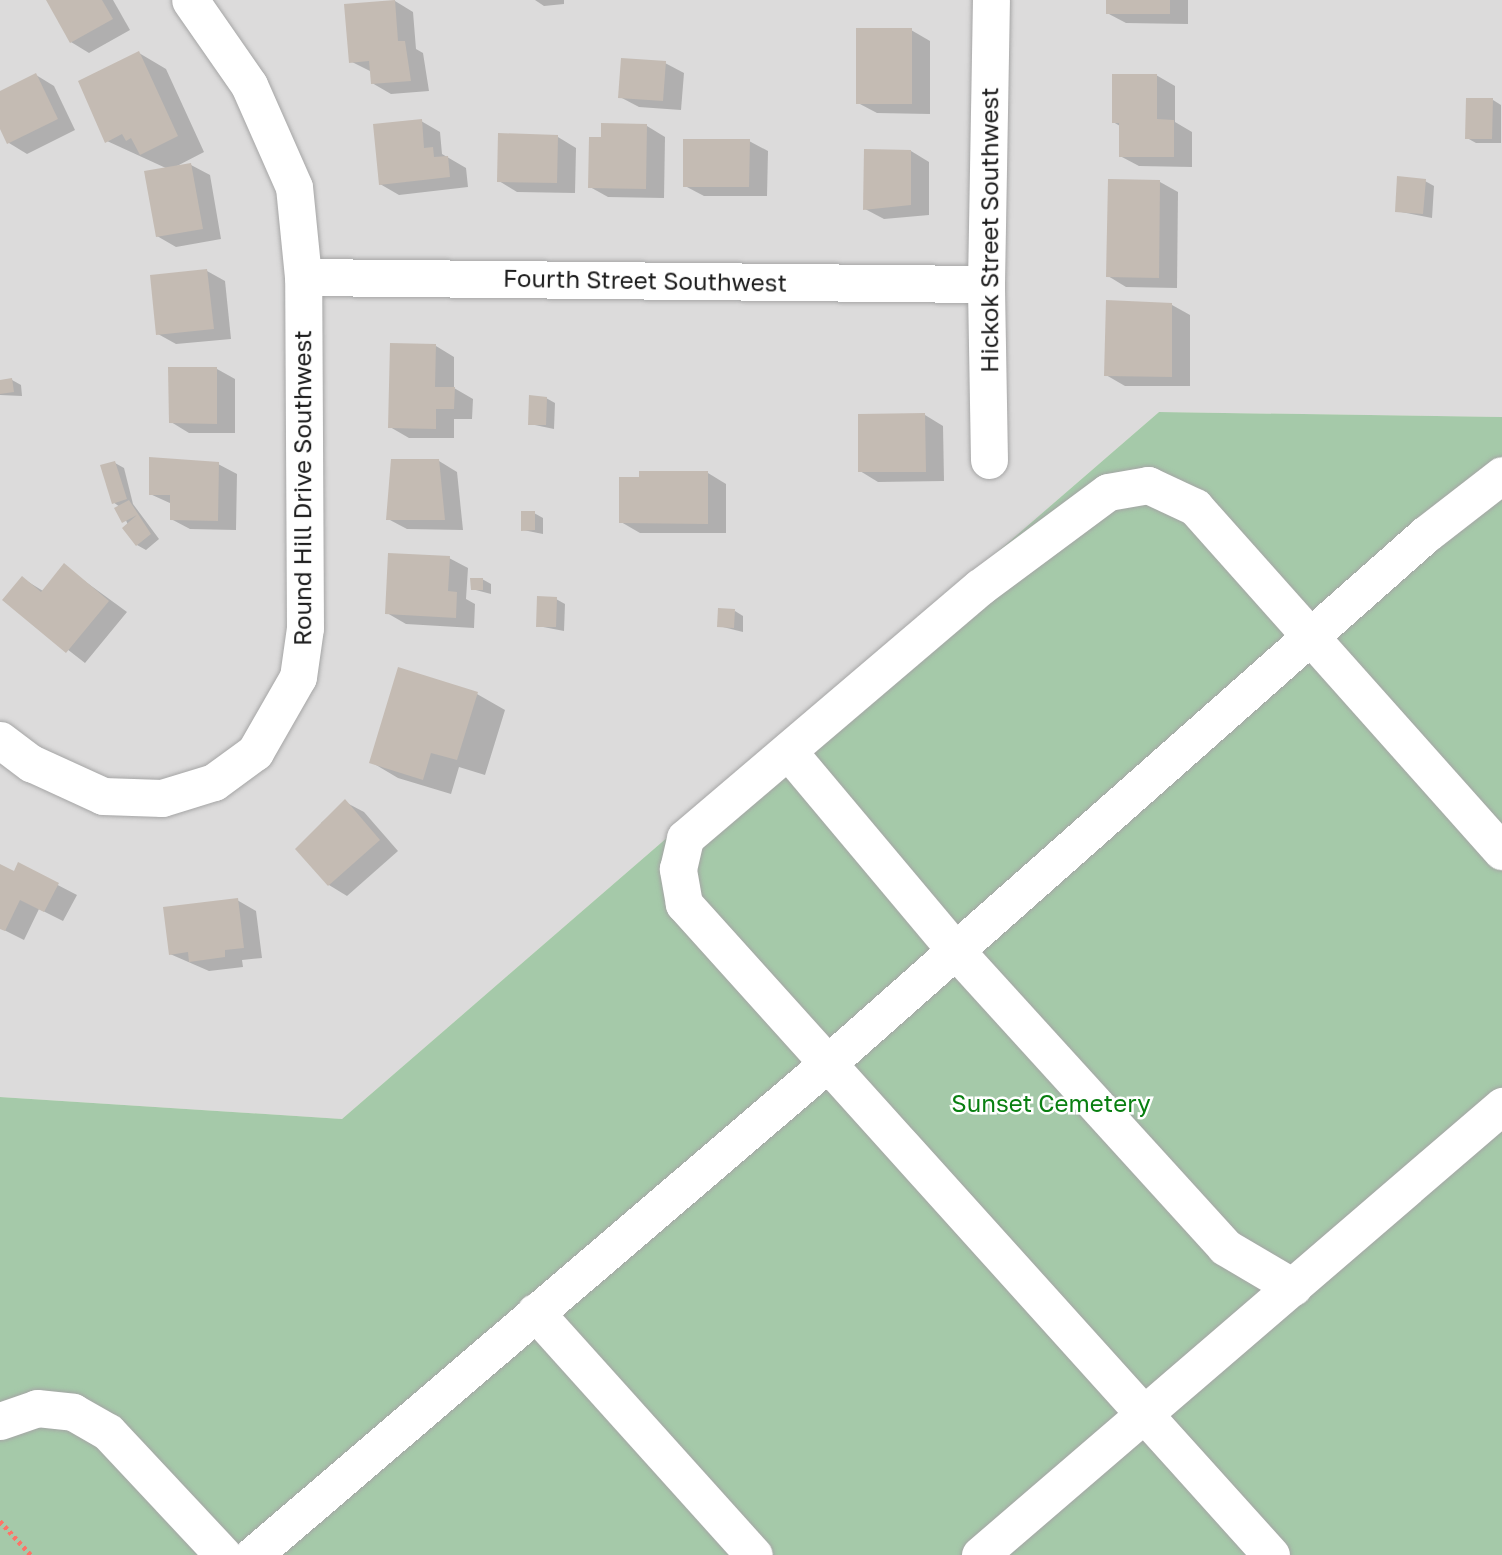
<!DOCTYPE html>
<html>
<head>
<meta charset="utf-8">
<style>
  body { margin:0 }
  #map { position:relative; width:1502px; height:1555px; overflow:hidden; background:#efebe4; font-family:"Golos Text",sans-serif }
  div>[style] { position:absolute }
  .residential>* { inset:0; background:#dcdbdb }
  .cemetery>* { inset:0; background:#a5c9a9 }
  .shadow>* { inset:0; background:#0003 }
  .building>* { inset:0; background:#c4bbb3 }
  .path>* { height:4.5px; margin-top:-2.25px; transform-origin:0; background:repeating-linear-gradient(90deg,#fc7568 0 3.5px,transparent 0 7px) }
  .roads { filter:drop-shadow(0 0 2px #a5a5a5) drop-shadow(0 0 2px #a5a5a5) }
  .minor>* { height:37px; margin:-18.5px; padding:0 18.5px; transform-origin:18.5px; border-radius:18.5px; background:#fff }
  span { translate:-50% -50%; white-space:nowrap; text-align:center; line-height:1.15; -webkit-text-stroke:5px #fff; paint-order:stroke }
  .street-label { font-size:24px; color:#1e1e1e }
  .park-label { font-size:24px; color:#097f11 }
</style>
</head>
<body>
<div id="map">
  <div class="residential">
    <i style="clip-path:polygon(0 0,1502px 0,1502px 417px,1159px 412px,342px 1119px,0 1097px)"></i>
  </div>
  <div class="cemetery">
    <i style="clip-path:polygon(1159px 412px,1502px 417px,1502px 1555px,0 1555px,0 1097px,342px 1119px)"></i>
  </div>
  <div class="shadow">
    <i style="clip-path:polygon(49px 0,113px 0,130px 30px,89px 53px,71px 42px)"></i>
    <i style="clip-path:polygon(564px 0,564px 4px,544px 6px,535px 0)"></i>
    <i style="clip-path:polygon(1108px 0,1188px 0,1188px 24px,1126px 23px,1107px 13px)"></i>
    <i style="clip-path:polygon(395px 1px,413px 12px,416px 49px,423px 53px,429px 91px,391px 94px,372px 83px,372px 72px,350px 61px)"></i>
    <i style="clip-path:polygon(911px 30px,930px 41px,930px 114px,877px 113px,858px 103px)"></i>
    <i style="clip-path:polygon(139px 53px,166px 69px,204px 152px,175px 167px,191px 165px,210px 175px,221px 239px,176px 247px,157px 236px,168px 169px,107px 141px)"></i>
    <i style="clip-path:polygon(665px 63px,684px 73px,681px 110px,639px 107px,620px 97px)"></i>
    <i style="clip-path:polygon(36px 75px,54px 86px,75px 130px,27px 154px,9px 143px,0 125px,0 93px)"></i>
    <i style="clip-path:polygon(1156px 75px,1175px 86px,1175px 122px,1192px 132px,1192px 167px,1139px 166px,1120px 156px,1120px 126px,1113px 122px)"></i>
    <i style="clip-path:polygon(1493px 100px,1501px 105px,1501px 143px,1476px 143px,1467px 138px)"></i>
    <i style="clip-path:polygon(421px 121px,440px 132px,442px 154px,466px 168px,468px 187px,399px 195px,380px 184px)"></i>
    <i style="clip-path:polygon(647px 126px,665px 137px,664px 198px,608px 197px,590px 187px,602px 139px)"></i>
    <i style="clip-path:polygon(558px 137px,576px 148px,575px 193px,517px 192px,499px 181px)"></i>
    <i style="clip-path:polygon(749px 141px,768px 151px,767px 196px,704px 196px,685px 186px)"></i>
    <i style="clip-path:polygon(911px 151px,929px 162px,929px 215px,884px 219px,865px 209px)"></i>
    <i style="clip-path:polygon(1425px 181px,1434px 186px,1432px 218px,1396px 211px)"></i>
    <i style="clip-path:polygon(1160px 182px,1178px 192px,1177px 288px,1126px 287px,1108px 276px)"></i>
    <i style="clip-path:polygon(207px 271px,225px 281px,231px 339px,176px 344px,158px 334px)"></i>
    <i style="clip-path:polygon(1172px 305px,1190px 315px,1190px 386px,1125px 386px,1106px 375px)"></i>
    <i style="clip-path:polygon(436px 346px,454px 357px,454px 388px,473px 399px,472px 419px,454px 419px,454px 438px,409px 438px,390px 427px)"></i>
    <i style="clip-path:polygon(217px 369px,235px 379px,235px 433px,189px 433px,171px 422px)"></i>
    <i style="clip-path:polygon(12px 380px,21px 385px,22px 396px,0 395px,0 382px)"></i>
    <i style="clip-path:polygon(546px 398px,555px 403px,554px 429px,530px 424px)"></i>
    <i style="clip-path:polygon(925px 415px,943px 426px,944px 481px,878px 482px,860px 471px)"></i>
    <i style="clip-path:polygon(439px 461px,457px 472px,463px 530px,407px 529px,388px 519px)"></i>
    <i style="clip-path:polygon(115px 463px,124px 468px,133px 504px,159px 539px,146px 550px,137px 545px,120px 507px,113px 502px)"></i>
    <i style="clip-path:polygon(218px 464px,237px 474px,236px 530px,190px 529px,171px 519px,172px 504px,150px 494px)"></i>
    <i style="clip-path:polygon(708px 473px,726px 484px,726px 533px,640px 533px,621px 522px)"></i>
    <i style="clip-path:polygon(534px 513px,543px 518px,543px 534px,523px 530px)"></i>
    <i style="clip-path:polygon(449px 558px,468px 568px,466px 599px,475px 604px,474px 628px,406px 624px,387px 613px)"></i>
    <i style="clip-path:polygon(64px 566px,127px 612px,85px 663px,4px 600px,22px 578px,43px 591px)"></i>
    <i style="clip-path:polygon(482px 579px,491px 584px,491px 594px,472px 589px)"></i>
    <i style="clip-path:polygon(556px 599px,565px 604px,564px 631px,538px 626px)"></i>
    <i style="clip-path:polygon(735px 611px,743px 616px,743px 632px,719px 626px)"></i>
    <i style="clip-path:polygon(477px 694px,505px 710px,485px 775px,459px 767px,451px 794px,398px 778px,371px 762px)"></i>
    <i style="clip-path:polygon(345px 802px,364px 812px,398px 851px,347px 896px,329px 885px,321px 823px)"></i>
    <i style="clip-path:polygon(19px 865px,77px 895px,63px 921px,39px 909px,24px 940px,0 928px,0 866px,15px 874px)"></i>
    <i style="clip-path:polygon(237px 900px,256px 911px,262px 958px,242px 960px,243px 967px,209px 971px,170px 954px)"></i>
  </div>
  <div class="building">
    <i style="clip-path:polygon(46px 0,102px 0,113px 19px,70px 43px)"></i>
    <i style="clip-path:polygon(395px 0,398px 41px,405px 41px,411px 81px,371px 84px,369px 61px,349px 63px,344px 4px)"></i>
    <i style="clip-path:polygon(1106px 0,1170px 0,1170px 14px,1106px 14px)"></i>
    <i style="clip-path:polygon(856px 28px,912px 28px,912px 104px,856px 104px)"></i>
    <i style="clip-path:polygon(139px 51px,178px 136px,140px 155px,131px 138px,126px 141px,122px 134px,105px 143px,78px 81px)"></i>
    <i style="clip-path:polygon(621px 58px,666px 61px,663px 101px,618px 98px)"></i>
    <i style="clip-path:polygon(36px 73px,58px 119px,7px 144px,0 129px,0 91px)"></i>
    <i style="clip-path:polygon(1112px 74px,1157px 74px,1157px 119px,1174px 120px,1174px 157px,1119px 157px,1119px 123px,1112px 123px)"></i>
    <i style="clip-path:polygon(1466px 98px,1493px 98px,1492px 139px,1465px 139px)"></i>
    <i style="clip-path:polygon(422px 119px,424px 148px,433px 147px,434px 157px,448px 156px,450px 177px,379px 185px,373px 124px)"></i>
    <i style="clip-path:polygon(601px 123px,647px 124px,646px 189px,588px 188px,589px 137px,601px 137px)"></i>
    <i style="clip-path:polygon(498px 133px,558px 135px,557px 183px,497px 182px)"></i>
    <i style="clip-path:polygon(683px 139px,750px 139px,749px 187px,683px 187px)"></i>
    <i style="clip-path:polygon(864px 149px,911px 150px,911px 205px,863px 210px)"></i>
    <i style="clip-path:polygon(191px 163px,203px 229px,156px 237px,144px 171px)"></i>
    <i style="clip-path:polygon(1397px 176px,1426px 179px,1423px 214px,1395px 212px)"></i>
    <i style="clip-path:polygon(1108px 179px,1160px 180px,1159px 278px,1106px 277px)"></i>
    <i style="clip-path:polygon(207px 269px,214px 329px,156px 335px,150px 275px)"></i>
    <i style="clip-path:polygon(1106px 300px,1172px 303px,1172px 377px,1104px 376px)"></i>
    <i style="clip-path:polygon(390px 343px,436px 344px,435px 387px,455px 387px,454px 409px,436px 409px,436px 429px,388px 428px)"></i>
    <i style="clip-path:polygon(168px 367px,217px 367px,217px 424px,169px 423px)"></i>
    <i style="clip-path:polygon(12px 378px,14px 392px,0 394px,0 380px)"></i>
    <i style="clip-path:polygon(529px 395px,547px 397px,546px 425px,528px 425px)"></i>
    <i style="clip-path:polygon(925px 413px,926px 472px,858px 472px,858px 414px)"></i>
    <i style="clip-path:polygon(149px 457px,219px 462px,218px 521px,170px 520px,170px 495px,149px 495px)"></i>
    <i style="clip-path:polygon(391px 459px,439px 459px,445px 520px,386px 520px)"></i>
    <i style="clip-path:polygon(115px 461px,127px 499px,112px 504px,100px 465px)"></i>
    <i style="clip-path:polygon(639px 471px,708px 471px,708px 524px,619px 523px,619px 477px,639px 477px)"></i>
    <i style="clip-path:polygon(129px 500px,151px 534px,136px 546px,122px 528px,137px 515px,122px 523px,114px 508px)"></i>
    <i style="clip-path:polygon(521px 511px,535px 511px,535px 530px,521px 531px)"></i>
    <i style="clip-path:polygon(388px 553px,450px 556px,448px 591px,457px 592px,456px 618px,385px 614px)"></i>
    <i style="clip-path:polygon(64px 563px,109px 601px,66px 653px,2px 600px,22px 576px,41px 592px)"></i>
    <i style="clip-path:polygon(470px 578px,483px 578px,483px 590px,471px 590px)"></i>
    <i style="clip-path:polygon(537px 596px,557px 597px,556px 627px,536px 627px)"></i>
    <i style="clip-path:polygon(718px 608px,735px 609px,734px 628px,717px 627px)"></i>
    <i style="clip-path:polygon(398px 667px,478px 692px,457px 760px,431px 753px,423px 780px,369px 763px)"></i>
    <i style="clip-path:polygon(345px 799px,380px 840px,328px 886px,295px 849px)"></i>
    <i style="clip-path:polygon(18px 862px,59px 883px,44px 912px,20px 900px,5px 931px,0 929px,0 864px,14px 871px)"></i>
    <i style="clip-path:polygon(238px 898px,244px 948px,225px 950px,225px 957px,189px 962px,188px 952px,169px 955px,163px 907px)"></i>
  </div>
  <div class="path">
    <i style="left:0;top:1521px;width:46px;rotate:47.6deg"></i>
  </div>
  <div class="roads">
    <div class="minor">
      <i style="left:303px;top:277px;width:683px;rotate:0.59deg"></i>
      <i style="left:989px;top:460px;width:176px;rotate:-91deg"></i>
      <i style="left:986px;top:284px;width:284px;rotate:-89deg"></i>
      <i style="left:0;top:740px;width:39px;rotate:37deg"></i>
      <i style="left:31px;top:763px;width:79px;rotate:24.6deg"></i>
      <i style="left:103px;top:796px;width:59px;rotate:1.9deg"></i>
      <i style="left:162px;top:798px;width:54px;rotate:-17.1deg"></i>
      <i style="left:214px;top:782px;width:51px;rotate:-36.2deg"></i>
      <i style="left:255px;top:752px;width:86px;rotate:-60.2deg"></i>
      <i style="left:298px;top:677px;width:49px;rotate:-81.9deg"></i>
      <i style="left:305px;top:628px;width:351px;rotate:-90.3deg"></i>
      <i style="left:303px;top:277px;width:90px;rotate:-95.7deg"></i>
      <i style="left:294px;top:187px;width:111px;rotate:-113.8deg"></i>
      <i style="left:249px;top:85px;width:103px;rotate:-124.8deg"></i>
      <i style="left:788px;top:751px;width:261px;rotate:50deg"></i>
      <i style="left:956px;top:951px;width:400px;rotate:47.7deg"></i>
      <i style="left:1225px;top:1247px;width:79px;rotate:30.5deg"></i>
      <i style="left:535px;top:1312px;width:327px;rotate:48deg"></i>
      <i style="left:0;top:1421px;width:39px;rotate:-19deg"></i>
      <i style="left:37px;top:1408px;width:36px;rotate:6deg"></i>
      <i style="left:73px;top:1412px;width:40px;rotate:29.7deg"></i>
      <i style="left:108px;top:1432px;width:168px;rotate:46.9deg"></i>
      <i style="left:253px;top:1555px;width:757px;rotate:-40.55deg"></i>
      <i style="left:828px;top:1063px;width:798px;rotate:-41.5deg"></i>
      <i style="left:1426px;top:534px;width:96px;rotate:-37.8deg"></i>
      <i style="left:980px;top:1555px;width:689px;rotate:-40.7deg"></i>
      <i style="left:1271px;top:1555px;width:877px;rotate:-132.04deg"></i>
      <i style="left:684px;top:904px;width:36px;rotate:-100deg"></i>
      <i style="left:678px;top:869px;width:32px;rotate:-77deg"></i>
      <i style="left:685px;top:838px;width:387px;rotate:-40.4deg"></i>
      <i style="left:980px;top:587px;width:159px;rotate:-36.6deg"></i>
      <i style="left:1108px;top:492px;width:41px;rotate:-9.9deg"></i>
      <i style="left:1148px;top:485px;width:52px;rotate:25.1deg"></i>
      <i style="left:1195px;top:507px;width:461px;rotate:48.3deg"></i>
    </div>
  </div>
  <div class="street-label">
    <span style="left:989px;top:230px;rotate:-90deg">Hickok Street Southwest</span>
    <span style="left:645px;top:280px;rotate:1deg">Fourth Street Southwest</span>
    <span style="left:302px;top:488px;rotate:-90deg">Round Hill Drive Southwest</span>
  </div>
  <div class="park-label">
    <span style="left:1051px;top:1103px">Sunset Cemetery</span>
  </div>
</div>
</body>
</html>
